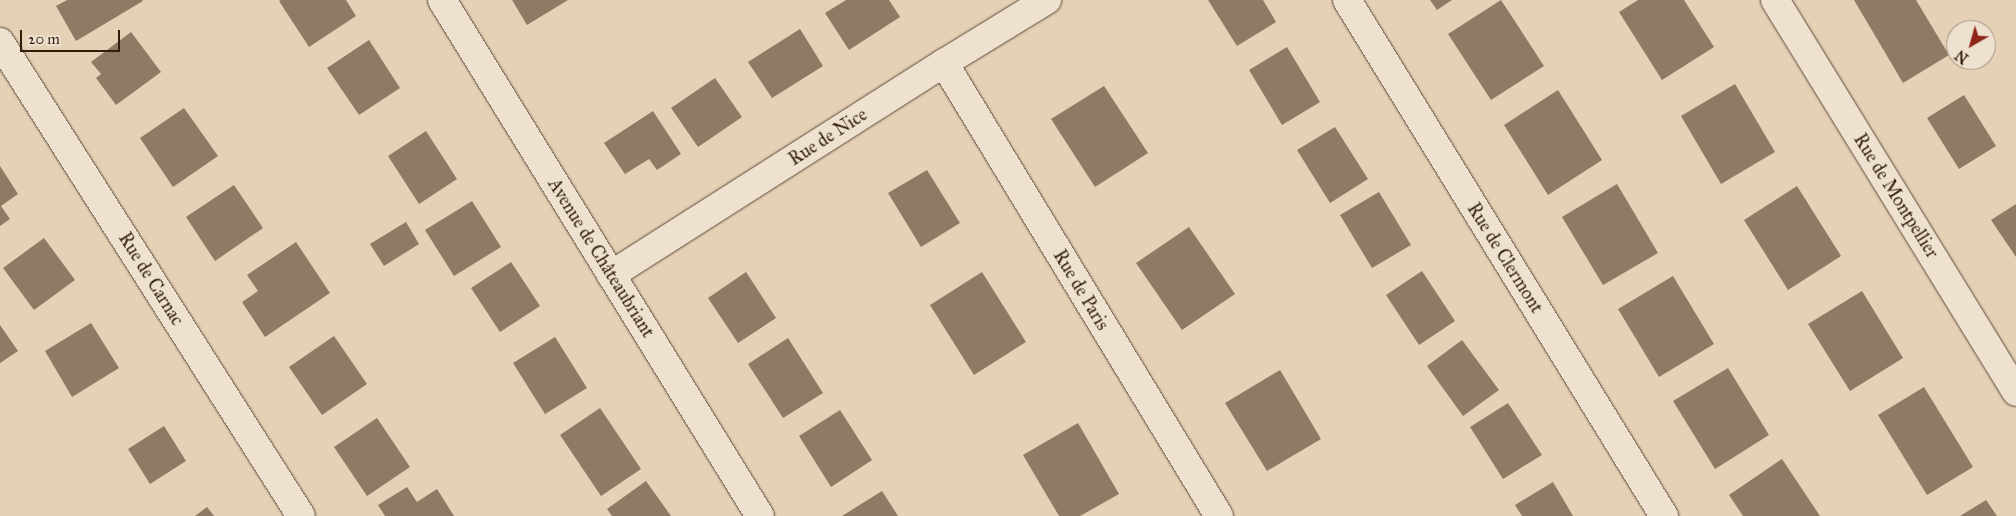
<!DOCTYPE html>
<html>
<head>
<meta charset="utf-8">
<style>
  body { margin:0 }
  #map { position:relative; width:2016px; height:516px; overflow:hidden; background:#e5d1b6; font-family:"IM FELL Great Primer",serif }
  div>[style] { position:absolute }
  .building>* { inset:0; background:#8e7b65 }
  .roads { filter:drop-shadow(0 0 1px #5c4b38) drop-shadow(0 0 1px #5c4b38) }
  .minor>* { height:28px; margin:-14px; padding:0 14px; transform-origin:14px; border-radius:14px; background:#eee1d0 }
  span { translate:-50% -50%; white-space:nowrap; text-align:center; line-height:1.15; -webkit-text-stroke:4.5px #eee1d0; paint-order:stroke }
  .street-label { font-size:18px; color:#2f1e0e }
  .north { position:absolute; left:1946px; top:20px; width:50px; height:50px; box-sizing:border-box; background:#eee1d0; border:1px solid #a29382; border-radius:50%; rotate:218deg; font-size:14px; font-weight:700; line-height:20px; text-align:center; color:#2f1e0e }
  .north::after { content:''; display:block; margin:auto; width:18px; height:22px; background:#8f2418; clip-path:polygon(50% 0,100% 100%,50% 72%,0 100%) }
  .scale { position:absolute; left:20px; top:30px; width:100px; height:22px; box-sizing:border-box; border:2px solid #2f1e0e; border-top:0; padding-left:6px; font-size:15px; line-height:18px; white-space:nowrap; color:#2f1e0e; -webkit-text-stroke:4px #eee1d0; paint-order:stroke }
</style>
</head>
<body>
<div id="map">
  <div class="building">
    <i style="clip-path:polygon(67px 0,142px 0,143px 1px,76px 41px,56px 6px)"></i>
    <i style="clip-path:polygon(281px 0,346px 0,356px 16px,309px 47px,279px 1px)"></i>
    <i style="clip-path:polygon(512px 0,568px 0,527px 25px)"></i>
    <i style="clip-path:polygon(846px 0,889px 0,900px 17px,849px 50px,825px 13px)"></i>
    <i style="clip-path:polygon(1208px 0,1263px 0,1276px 22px,1237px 46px)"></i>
    <i style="clip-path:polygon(1430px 0,1452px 0,1437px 10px)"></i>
    <i style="clip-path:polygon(1501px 0,1544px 66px,1491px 100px,1448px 34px)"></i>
    <i style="clip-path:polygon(1638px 0,1684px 0,1714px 47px,1662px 80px,1619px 12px)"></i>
    <i style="clip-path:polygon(1854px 0,1916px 0,1949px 55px,1903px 83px)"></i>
    <i style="clip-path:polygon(800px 29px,823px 66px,772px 98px,748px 62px)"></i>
    <i style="clip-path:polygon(131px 32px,161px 72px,116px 105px,96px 78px,101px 74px,91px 62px)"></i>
    <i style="clip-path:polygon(369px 40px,400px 88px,359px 115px,327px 68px)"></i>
    <i style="clip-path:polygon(1287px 47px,1320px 102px,1282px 125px,1249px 70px)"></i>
    <i style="clip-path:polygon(715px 78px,742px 117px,698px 147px,671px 108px)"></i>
    <i style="clip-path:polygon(1735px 84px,1775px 152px,1721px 184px,1681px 116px)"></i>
    <i style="clip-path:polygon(1104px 86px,1148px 153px,1095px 187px,1051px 119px)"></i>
    <i style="clip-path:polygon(1558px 90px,1602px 160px,1548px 195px,1504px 125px)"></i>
    <i style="clip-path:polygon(1964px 95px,1996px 146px,1959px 169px,1927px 118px)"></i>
    <i style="clip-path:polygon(184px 108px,218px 156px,173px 187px,140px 138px)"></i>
    <i style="clip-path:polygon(653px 111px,681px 154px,657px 170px,649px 159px,625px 174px,604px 143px)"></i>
    <i style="clip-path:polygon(1335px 127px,1368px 179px,1330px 203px,1297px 150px)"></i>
    <i style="clip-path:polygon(426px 131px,457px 179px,419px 204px,388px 156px)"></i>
    <i style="clip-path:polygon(0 166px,18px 194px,1px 206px,10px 219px,0 226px)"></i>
    <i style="clip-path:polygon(927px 170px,960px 223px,921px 247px,888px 193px)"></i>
    <i style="clip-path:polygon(1617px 184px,1658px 253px,1603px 285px,1562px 217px)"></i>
    <i style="clip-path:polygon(234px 185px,263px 228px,215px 261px,186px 217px)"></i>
    <i style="clip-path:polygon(1797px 186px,1841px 256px,1788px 290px,1744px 220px)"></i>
    <i style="clip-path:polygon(1379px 192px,1411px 245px,1372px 268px,1340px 215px)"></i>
    <i style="clip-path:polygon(472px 201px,501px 247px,454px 276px,425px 230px)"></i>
    <i style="clip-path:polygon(2016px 204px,2016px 257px,1991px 220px)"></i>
    <i style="clip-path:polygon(406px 222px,419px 244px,384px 266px,370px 244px)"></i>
    <i style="clip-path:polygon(1189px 227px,1235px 294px,1182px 330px,1136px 263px)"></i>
    <i style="clip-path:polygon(44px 238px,75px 280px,34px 310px,3px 268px)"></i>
    <i style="clip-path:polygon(296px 242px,330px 293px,265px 337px,242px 302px,258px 291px,247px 275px)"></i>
    <i style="clip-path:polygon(511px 262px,540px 306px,500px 332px,471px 288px)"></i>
    <i style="clip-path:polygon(1422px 271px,1455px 321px,1419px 345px,1386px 295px)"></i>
    <i style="clip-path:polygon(746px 272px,776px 318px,738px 343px,708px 298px)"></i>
    <i style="clip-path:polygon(982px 272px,1026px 342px,974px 375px,930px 305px)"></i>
    <i style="clip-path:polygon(1673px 276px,1714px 344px,1659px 377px,1618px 309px)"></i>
    <i style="clip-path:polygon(1862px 291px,1903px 358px,1850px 391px,1808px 324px)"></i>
    <i style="clip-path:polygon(91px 323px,119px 368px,72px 397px,45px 351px)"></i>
    <i style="clip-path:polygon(0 325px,18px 351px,0 363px)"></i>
    <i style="clip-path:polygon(334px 336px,367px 384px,322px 415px,289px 367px)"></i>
    <i style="clip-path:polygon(555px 337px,587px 388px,545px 414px,513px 363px)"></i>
    <i style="clip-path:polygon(788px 338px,823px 393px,783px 418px,748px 364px)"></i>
    <i style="clip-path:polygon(1462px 340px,1499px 390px,1463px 416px,1427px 366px)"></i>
    <i style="clip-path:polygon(1728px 368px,1769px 435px,1715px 469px,1673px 401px)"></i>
    <i style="clip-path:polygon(1280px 370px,1321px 439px,1267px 471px,1225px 403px)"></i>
    <i style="clip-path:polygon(1924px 387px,1973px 467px,1927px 495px,1878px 415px)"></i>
    <i style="clip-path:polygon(1508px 403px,1542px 455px,1503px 479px,1470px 427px)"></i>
    <i style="clip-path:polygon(600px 408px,641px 469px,601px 496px,560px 435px)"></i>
    <i style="clip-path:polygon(840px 410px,872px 460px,831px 487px,799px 436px)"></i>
    <i style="clip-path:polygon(377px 418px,410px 467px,367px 496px,334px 447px)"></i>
    <i style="clip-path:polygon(1078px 423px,1119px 494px,1080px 516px,1059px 516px,1023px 455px)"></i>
    <i style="clip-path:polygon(164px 426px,186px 461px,150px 484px,128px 449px)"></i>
    <i style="clip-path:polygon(1782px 459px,1820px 516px,1743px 516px,1729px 495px)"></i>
    <i style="clip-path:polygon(646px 481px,671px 516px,612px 516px,607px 509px)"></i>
    <i style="clip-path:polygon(1553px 482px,1573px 516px,1522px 516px,1515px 505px)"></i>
    <i style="clip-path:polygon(407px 487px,417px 502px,437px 489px,454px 516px,385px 516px,378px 505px)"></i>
    <i style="clip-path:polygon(882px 491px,898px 516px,842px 516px)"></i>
    <i style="clip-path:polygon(1986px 500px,1997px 516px,1960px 516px)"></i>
    <i style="clip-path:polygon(207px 507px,214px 516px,195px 516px)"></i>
  </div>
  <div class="roads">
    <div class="minor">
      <i style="left:442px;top:0;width:606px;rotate:58.36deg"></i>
      <i style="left:1347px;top:0;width:606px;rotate:58.44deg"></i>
      <i style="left:1775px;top:0;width:460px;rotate:58.4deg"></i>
      <i style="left:0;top:42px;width:561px;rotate:57.58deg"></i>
      <i style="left:944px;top:63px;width:530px;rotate:58.74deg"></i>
      <i style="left:611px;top:275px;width:395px;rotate:-32.5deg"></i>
      <i style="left:944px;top:63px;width:121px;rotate:-31.5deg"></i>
    </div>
  </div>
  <div class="street-label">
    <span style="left:828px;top:137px;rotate:-33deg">Rue de Nice</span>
    <span style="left:1896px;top:196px;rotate:58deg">Rue de Montpellier</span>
    <span style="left:601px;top:258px;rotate:58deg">Avenue de Châteaubriant</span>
    <span style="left:1505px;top:258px;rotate:58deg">Rue de Clermont</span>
    <span style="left:151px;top:279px;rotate:58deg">Rue de Carnac</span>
    <span style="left:1081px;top:290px;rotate:59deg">Rue de Paris</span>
  </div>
  <div class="north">N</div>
  <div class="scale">20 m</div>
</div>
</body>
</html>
